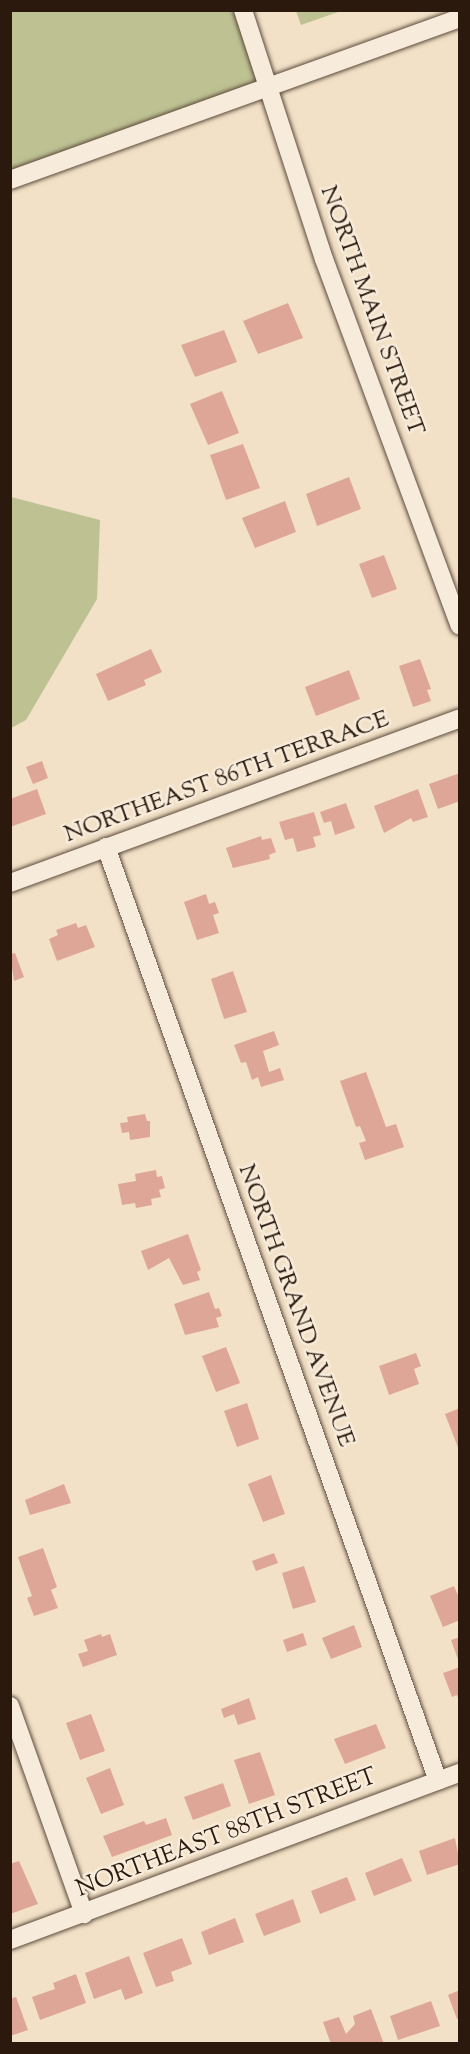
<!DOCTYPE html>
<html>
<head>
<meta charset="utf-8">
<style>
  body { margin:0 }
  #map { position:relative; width:470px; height:2054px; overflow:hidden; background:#f2e1c7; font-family:"Sorts Mill Goudy",serif }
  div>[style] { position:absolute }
  .green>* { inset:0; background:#bec293 }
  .building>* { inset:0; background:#dea696 }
  .roads { filter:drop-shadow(0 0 2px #5d4b3c) drop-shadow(0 0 2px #5d4b3c) }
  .minor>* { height:18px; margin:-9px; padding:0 9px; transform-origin:9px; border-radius:9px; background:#f7ecdb }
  span { translate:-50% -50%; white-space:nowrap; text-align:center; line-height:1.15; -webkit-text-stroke:5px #f7ecdb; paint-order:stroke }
  .street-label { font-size:24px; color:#2b190d }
  .frame { position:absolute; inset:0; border:12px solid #2b190d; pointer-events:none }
</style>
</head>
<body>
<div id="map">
  <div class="green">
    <i style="clip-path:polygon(11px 11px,243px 11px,268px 85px,11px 180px)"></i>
    <i style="clip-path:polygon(296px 11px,296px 10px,341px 11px,301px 25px)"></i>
    <i style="clip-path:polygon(11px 497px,100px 520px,97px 599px,26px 720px,11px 728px)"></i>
  </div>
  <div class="building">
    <i style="clip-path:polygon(288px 303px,303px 338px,258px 354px,243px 321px)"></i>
    <i style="clip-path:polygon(224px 330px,237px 362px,195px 377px,181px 345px)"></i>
    <i style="clip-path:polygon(222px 391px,239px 433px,208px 445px,190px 404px)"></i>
    <i style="clip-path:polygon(243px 444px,260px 488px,226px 500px,210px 455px)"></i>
    <i style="clip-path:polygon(349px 477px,361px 509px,317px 526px,306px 494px)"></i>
    <i style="clip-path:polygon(285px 501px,296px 532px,255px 548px,242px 518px)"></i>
    <i style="clip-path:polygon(384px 555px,397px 589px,372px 598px,359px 564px)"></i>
    <i style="clip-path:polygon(151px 649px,162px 672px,144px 680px,146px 685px,108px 701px,96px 674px)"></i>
    <i style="clip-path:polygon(420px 659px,431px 689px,427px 690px,431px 701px,413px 707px,399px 666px)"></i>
    <i style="clip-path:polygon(349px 670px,360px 699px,316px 716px,305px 687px)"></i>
    <i style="clip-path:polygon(42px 761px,48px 778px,33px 784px,26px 767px)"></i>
    <i style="clip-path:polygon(460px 773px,460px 801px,438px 809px,429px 784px)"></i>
    <i style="clip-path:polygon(37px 789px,46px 814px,10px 827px,10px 799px)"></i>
    <i style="clip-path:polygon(418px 789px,428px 817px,413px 822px,411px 818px,384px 833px,374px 806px)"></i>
    <i style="clip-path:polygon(346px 803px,355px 828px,335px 835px,331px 821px,324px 823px,320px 812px)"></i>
    <i style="clip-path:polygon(314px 812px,321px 835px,313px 837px,316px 847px,297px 852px,293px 838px,285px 840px,279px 822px)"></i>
    <i style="clip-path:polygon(261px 836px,262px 840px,271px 838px,276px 852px,269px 855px,270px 859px,233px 868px,226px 848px)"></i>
    <i style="clip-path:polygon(206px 894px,209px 904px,215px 902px,219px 913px,213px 915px,219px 933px,197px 940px,184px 902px)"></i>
    <i style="clip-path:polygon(76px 923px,78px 928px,86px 925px,95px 947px,57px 961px,49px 939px,58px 935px,56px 930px)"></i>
    <i style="clip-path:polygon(15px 953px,24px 977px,14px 981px,10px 954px)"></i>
    <i style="clip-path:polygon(233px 971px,247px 1012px,224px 1019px,211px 979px)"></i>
    <i style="clip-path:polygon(274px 1031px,279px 1045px,263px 1051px,269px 1072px,280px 1068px,284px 1080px,261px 1087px,258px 1077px,252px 1080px,246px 1062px,241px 1063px,234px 1045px)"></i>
    <i style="clip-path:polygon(366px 1072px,386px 1127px,396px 1124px,404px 1147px,365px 1160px,359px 1143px,366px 1141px,360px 1126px,356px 1127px,340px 1081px)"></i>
    <i style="clip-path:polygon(145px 1114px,147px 1121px,150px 1121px,150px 1137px,130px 1140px,129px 1132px,122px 1133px,120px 1123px,128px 1122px,127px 1117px)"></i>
    <i style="clip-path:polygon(156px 1170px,157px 1177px,162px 1176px,165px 1188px,159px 1190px,161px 1197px,151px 1199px,152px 1205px,136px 1208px,135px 1203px,122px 1205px,118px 1184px,136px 1181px,135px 1174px)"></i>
    <i style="clip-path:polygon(188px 1234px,201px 1270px,197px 1272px,200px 1280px,183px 1285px,169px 1258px,148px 1270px,141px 1251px)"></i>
    <i style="clip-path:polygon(209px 1292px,215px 1309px,219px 1308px,222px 1316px,216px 1318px,219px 1327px,185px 1335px,174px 1304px)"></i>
    <i style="clip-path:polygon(226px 1347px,240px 1383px,216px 1392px,202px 1356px)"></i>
    <i style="clip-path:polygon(416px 1353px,421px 1366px,414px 1369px,419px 1384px,389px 1395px,379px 1366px)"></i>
    <i style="clip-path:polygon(247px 1403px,259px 1439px,237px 1447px,224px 1411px)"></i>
    <i style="clip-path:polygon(460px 1408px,460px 1450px,459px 1450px,445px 1414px)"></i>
    <i style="clip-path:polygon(271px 1475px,285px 1514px,263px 1522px,248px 1484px)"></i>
    <i style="clip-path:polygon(64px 1484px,71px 1503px,30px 1515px,25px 1500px)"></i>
    <i style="clip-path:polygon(43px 1548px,57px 1587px,51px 1590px,58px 1608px,34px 1616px,27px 1598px,32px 1596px,18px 1557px)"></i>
    <i style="clip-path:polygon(274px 1553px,278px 1563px,256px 1571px,252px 1561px)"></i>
    <i style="clip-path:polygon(304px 1566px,316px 1602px,293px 1609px,282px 1573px)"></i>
    <i style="clip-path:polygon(454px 1586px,460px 1600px,460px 1620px,443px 1627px,430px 1596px)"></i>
    <i style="clip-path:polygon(354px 1625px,362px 1647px,331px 1659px,322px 1638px)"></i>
    <i style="clip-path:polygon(303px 1633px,307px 1645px,287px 1652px,283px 1640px)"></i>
    <i style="clip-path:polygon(101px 1634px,102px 1637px,110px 1634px,117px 1655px,83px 1667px,78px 1654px,88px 1651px,84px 1640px)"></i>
    <i style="clip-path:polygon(460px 1637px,460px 1662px,459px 1662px,451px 1640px)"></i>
    <i style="clip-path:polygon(460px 1667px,460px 1700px,459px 1700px,457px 1695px,452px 1697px,443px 1673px)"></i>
    <i style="clip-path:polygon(249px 1698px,256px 1719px,238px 1725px,234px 1714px,224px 1718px,221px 1709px)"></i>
    <i style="clip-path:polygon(91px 1714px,105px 1751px,80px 1760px,66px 1723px)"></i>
    <i style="clip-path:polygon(376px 1724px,386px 1748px,345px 1764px,334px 1739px)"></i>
    <i style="clip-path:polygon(260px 1752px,275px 1795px,249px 1804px,234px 1760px)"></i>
    <i style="clip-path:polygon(110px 1768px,124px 1805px,101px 1814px,86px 1778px)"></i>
    <i style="clip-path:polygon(223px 1783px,231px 1806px,193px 1820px,184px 1797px)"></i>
    <i style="clip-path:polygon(166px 1818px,172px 1835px,112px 1857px,103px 1836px,144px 1821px,146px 1825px)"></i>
    <i style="clip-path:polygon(455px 1838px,460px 1864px,427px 1875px,419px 1851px)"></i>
    <i style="clip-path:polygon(402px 1858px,412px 1881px,374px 1896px,365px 1873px)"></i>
    <i style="clip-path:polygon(19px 1861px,38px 1904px,10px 1914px,10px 1864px)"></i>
    <i style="clip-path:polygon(347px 1877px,356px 1900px,320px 1914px,311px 1891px)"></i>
    <i style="clip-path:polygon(293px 1899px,301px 1922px,264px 1936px,255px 1914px)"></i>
    <i style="clip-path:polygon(235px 1918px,244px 1942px,209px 1955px,201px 1932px)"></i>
    <i style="clip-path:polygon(182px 1938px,192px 1964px,171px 1972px,174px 1981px,156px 1987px,143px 1953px)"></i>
    <i style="clip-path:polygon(129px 1956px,143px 1993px,125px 2000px,121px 1989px,94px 1999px,85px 1973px)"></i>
    <i style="clip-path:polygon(76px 1974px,86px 2003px,40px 2020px,32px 1997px,55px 1989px,53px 1983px)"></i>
    <i style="clip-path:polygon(460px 1990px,460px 2018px,457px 2019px,448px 1995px)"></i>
    <i style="clip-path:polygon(16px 1997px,28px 2030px,10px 2036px,10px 1999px)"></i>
    <i style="clip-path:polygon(431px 2001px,440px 2026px,398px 2040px,390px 2016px)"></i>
    <i style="clip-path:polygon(371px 2009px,384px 2044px,331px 2044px,323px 2022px,339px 2017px,346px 2034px,355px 2024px,353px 2016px)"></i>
  </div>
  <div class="roads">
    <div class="minor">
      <i style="left:243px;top:10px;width:262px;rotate:72deg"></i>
      <i style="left:324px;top:259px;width:391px;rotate:69.7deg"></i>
      <i style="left:10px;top:180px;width:478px;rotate:-19.8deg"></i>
      <i style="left:106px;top:847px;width:991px;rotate:70.43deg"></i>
      <i style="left:10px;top:883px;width:479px;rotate:-20.1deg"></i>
      <i style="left:10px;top:1706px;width:221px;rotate:70.4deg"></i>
      <i style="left:10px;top:1940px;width:480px;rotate:-20.4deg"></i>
    </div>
  </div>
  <div class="street-label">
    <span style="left:371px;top:311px;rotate:70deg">NORTH MAIN STREET</span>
    <span style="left:227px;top:778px;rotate:-20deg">NORTHEAST 86TH TERRACE</span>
    <span style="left:295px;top:1306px;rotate:70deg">NORTH GRAND AVENUE</span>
    <span style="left:227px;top:1834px;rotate:-21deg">NORTHEAST 88TH STREET</span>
  </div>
  <div class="frame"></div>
</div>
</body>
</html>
